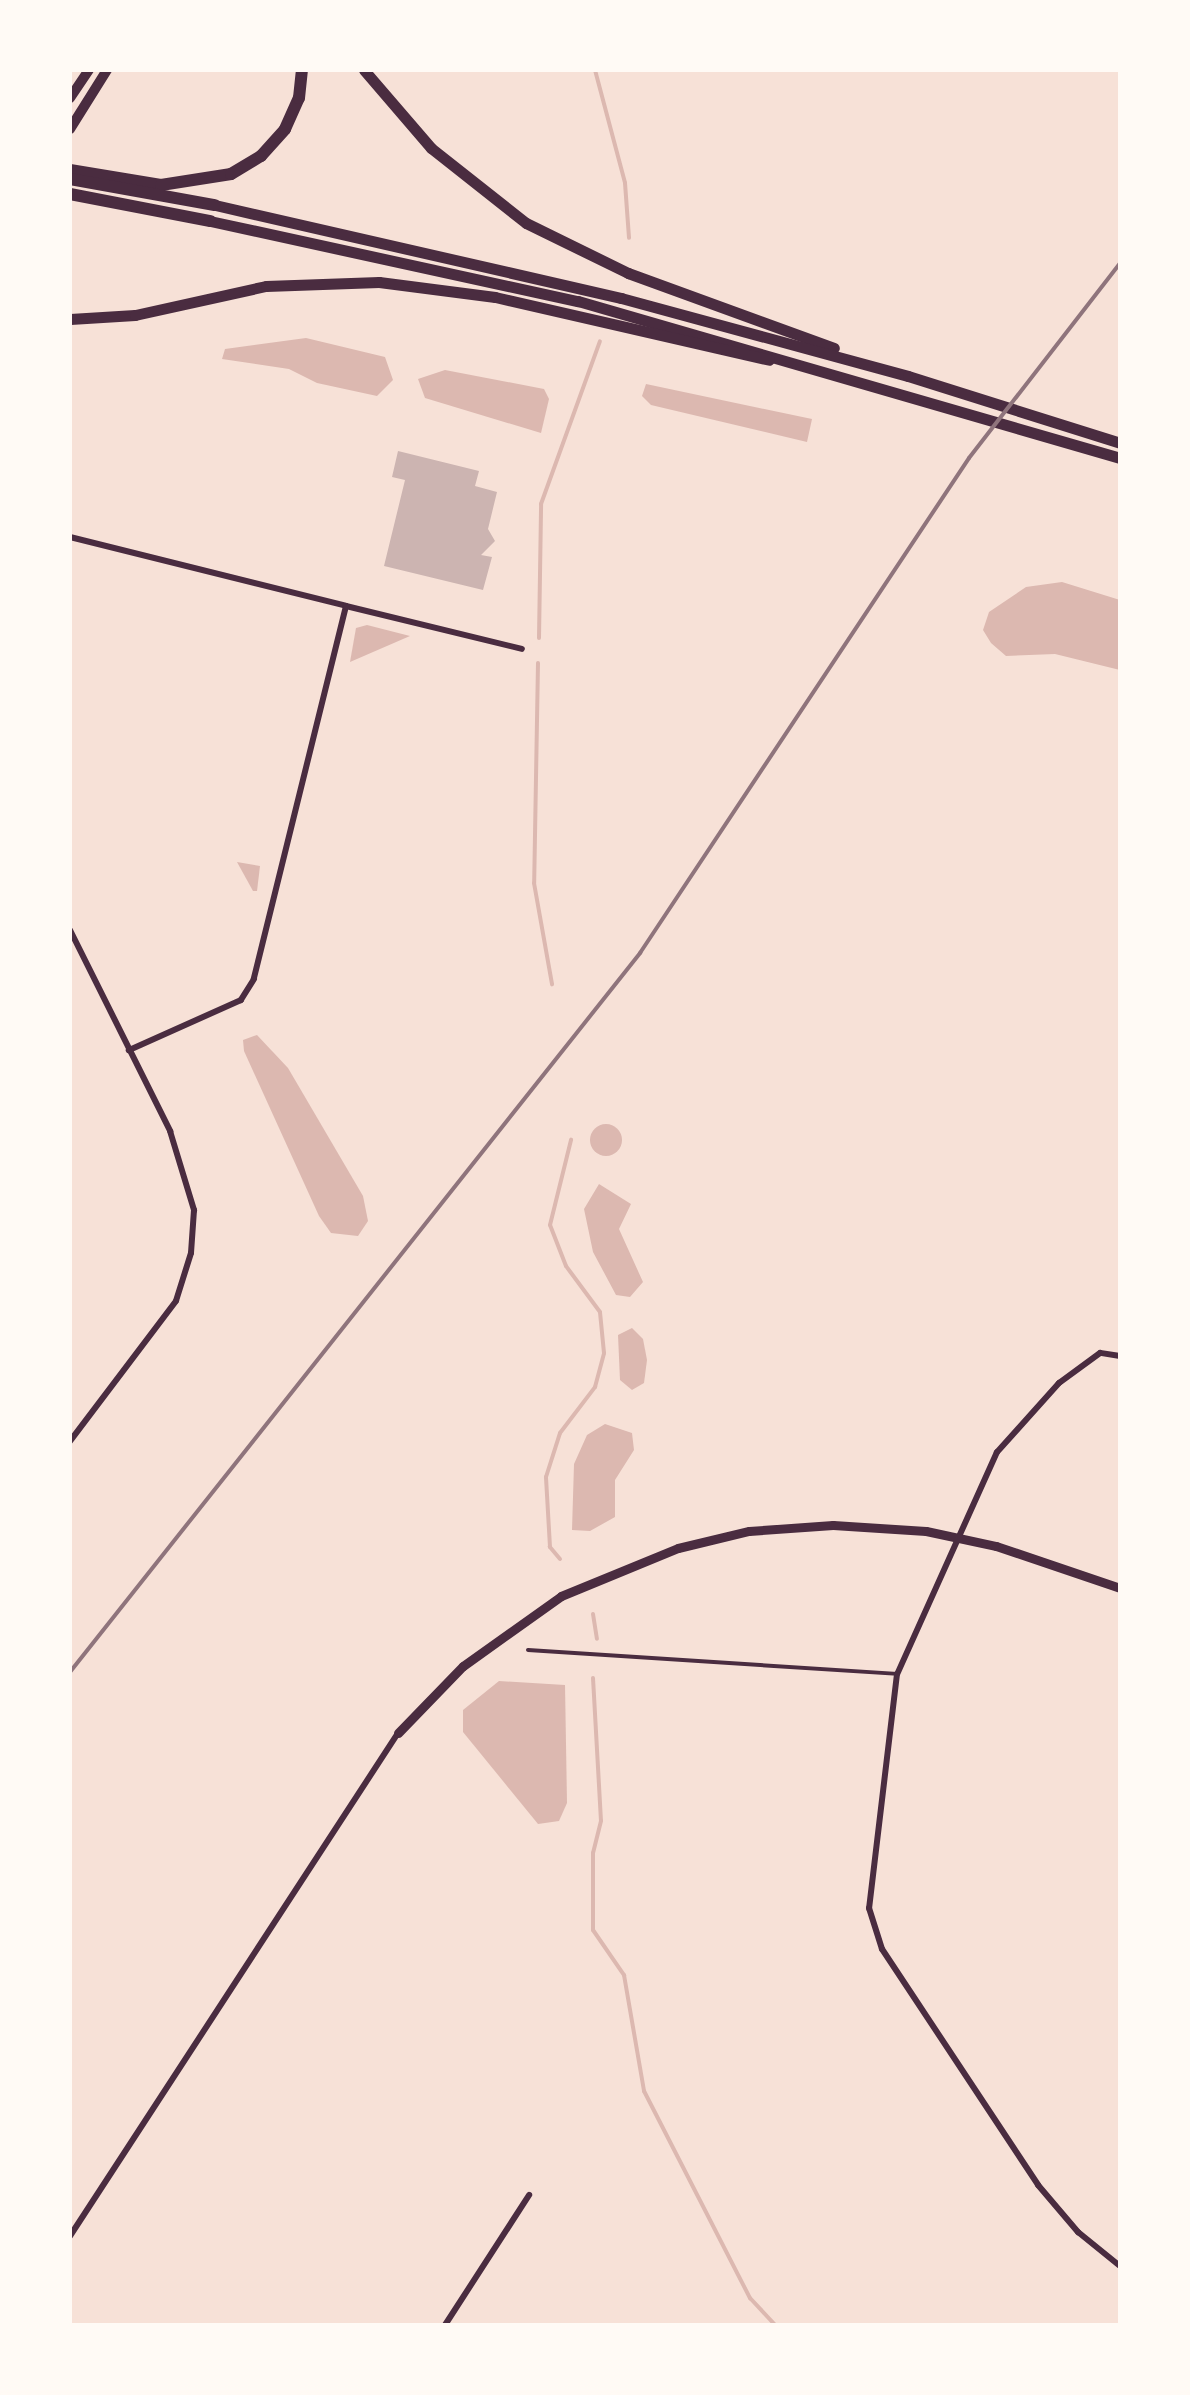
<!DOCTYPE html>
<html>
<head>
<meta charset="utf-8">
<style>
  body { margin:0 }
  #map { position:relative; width:1190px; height:2395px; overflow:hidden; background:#f7e1d7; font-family:Commissioner,sans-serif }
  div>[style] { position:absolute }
  .water>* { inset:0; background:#dcb8b0 }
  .round { border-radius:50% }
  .stream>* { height:4px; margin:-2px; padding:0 2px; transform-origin:2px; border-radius:2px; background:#dcb8b0 }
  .building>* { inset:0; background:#ccb4b1 }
  .service>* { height:4px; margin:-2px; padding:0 2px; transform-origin:2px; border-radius:2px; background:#4a2c40 }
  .minor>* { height:6px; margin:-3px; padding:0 3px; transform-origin:3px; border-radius:3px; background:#4a2c40 }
  .tertiary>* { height:9px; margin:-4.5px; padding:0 4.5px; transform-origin:4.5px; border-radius:4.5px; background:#4a2c40 }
  .primary>* { height:10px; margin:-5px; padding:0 5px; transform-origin:5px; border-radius:5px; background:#4a2c40 }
  .trunk>* { height:11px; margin:-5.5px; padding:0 5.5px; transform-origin:5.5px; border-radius:5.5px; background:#4a2c40 }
  .motorway>* { height:12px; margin:-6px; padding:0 6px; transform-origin:6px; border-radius:6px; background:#4a2c40 }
  .rail>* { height:4px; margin:-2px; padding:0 2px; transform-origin:2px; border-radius:2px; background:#8f747c }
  span { translate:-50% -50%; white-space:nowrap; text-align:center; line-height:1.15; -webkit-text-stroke:8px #fffaf5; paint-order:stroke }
  .frame { position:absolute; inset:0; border:72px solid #fffaf5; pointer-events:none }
</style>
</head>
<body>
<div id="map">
  <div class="water">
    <i style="clip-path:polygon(306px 338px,385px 357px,393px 380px,377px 396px,317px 383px,289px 369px,222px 359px,225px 349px)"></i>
    <i style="clip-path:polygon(445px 370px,544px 389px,549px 399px,541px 433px,425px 398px,418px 379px)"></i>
    <i style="clip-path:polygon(646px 384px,812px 419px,807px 442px,651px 405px,642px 396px)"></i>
    <i style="clip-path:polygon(1062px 582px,1120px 600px,1120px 670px,1055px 654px,1006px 656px,991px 643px,983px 630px,989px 612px,1026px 587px)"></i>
    <i style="clip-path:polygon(367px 625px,410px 636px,350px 662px,356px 628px)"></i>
    <i style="clip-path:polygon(237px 862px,260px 866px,257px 891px,253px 891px)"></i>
    <i style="clip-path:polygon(257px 1035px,288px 1068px,363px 1196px,368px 1221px,358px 1236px,331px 1233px,319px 1216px,244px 1051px,243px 1040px)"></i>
    <i class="round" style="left:590px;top:1124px;width:32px;height:32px"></i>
    <i style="clip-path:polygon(599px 1184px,631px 1204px,619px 1229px,643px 1282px,630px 1297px,616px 1295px,593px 1252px,584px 1209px)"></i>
    <i style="clip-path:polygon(632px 1328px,643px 1339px,647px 1360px,644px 1383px,632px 1390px,620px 1380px,618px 1335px)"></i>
    <i style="clip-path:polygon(605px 1424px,632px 1433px,634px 1450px,615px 1480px,615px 1517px,590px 1531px,572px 1530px,574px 1464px,587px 1435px)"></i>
    <i style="clip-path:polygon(499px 1681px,565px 1685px,567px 1803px,559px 1821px,538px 1824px,463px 1732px,463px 1710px)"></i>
  </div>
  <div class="stream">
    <i style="left:595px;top:70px;width:117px;rotate:75.1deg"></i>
    <i style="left:625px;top:183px;width:55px;rotate:85.8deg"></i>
    <i style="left:539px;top:638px;width:134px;rotate:-89.1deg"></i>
    <i style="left:541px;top:504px;width:173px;rotate:-70.1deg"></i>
    <i style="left:538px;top:663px;width:220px;rotate:91deg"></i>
    <i style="left:534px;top:883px;width:103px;rotate:79.9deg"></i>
    <i style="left:560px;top:1559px;width:16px;rotate:-130deg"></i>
    <i style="left:550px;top:1547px;width:70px;rotate:-93.3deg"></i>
    <i style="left:546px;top:1477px;width:46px;rotate:-72.3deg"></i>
    <i style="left:560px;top:1433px;width:58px;rotate:-52.7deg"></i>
    <i style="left:595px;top:1387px;width:35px;rotate:-75deg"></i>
    <i style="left:604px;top:1353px;width:41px;rotate:-95.6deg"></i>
    <i style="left:600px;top:1312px;width:57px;rotate:-126.5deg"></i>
    <i style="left:566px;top:1266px;width:44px;rotate:-111.3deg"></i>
    <i style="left:550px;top:1225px;width:88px;rotate:-76.1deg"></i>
    <i style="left:593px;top:1614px;width:25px;rotate:81deg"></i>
    <i style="left:593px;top:1678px;width:143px;rotate:86.8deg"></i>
    <i style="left:601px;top:1821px;width:33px;rotate:104deg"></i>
    <i style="left:593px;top:1853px;width:77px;rotate:90deg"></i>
    <i style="left:593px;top:1930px;width:55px;rotate:55.4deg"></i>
    <i style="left:624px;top:1975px;width:118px;rotate:80.2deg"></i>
    <i style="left:644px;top:2091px;width:233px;rotate:62.9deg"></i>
    <i style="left:750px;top:2298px;width:37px;rotate:47deg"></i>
  </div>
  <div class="building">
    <i style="clip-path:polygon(398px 451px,479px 471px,475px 486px,497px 492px,488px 529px,495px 541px,481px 555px,492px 557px,483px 590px,384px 566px,405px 480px,392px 477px)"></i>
  </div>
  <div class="service">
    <i style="left:528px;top:1650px;width:370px;rotate:3.7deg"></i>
  </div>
  <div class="minor">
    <i style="left:70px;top:537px;width:284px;rotate:14deg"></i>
    <i style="left:346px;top:606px;width:384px;rotate:103.9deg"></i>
    <i style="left:254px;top:979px;width:25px;rotate:122deg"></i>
    <i style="left:241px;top:1000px;width:123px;rotate:155.9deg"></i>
    <i style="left:346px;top:606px;width:181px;rotate:13.7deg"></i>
    <i style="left:70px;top:930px;width:225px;rotate:63.5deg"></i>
    <i style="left:170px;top:1131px;width:83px;rotate:73.1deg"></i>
    <i style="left:194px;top:1210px;width:43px;rotate:94deg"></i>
    <i style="left:191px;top:1253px;width:50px;rotate:107.4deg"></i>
    <i style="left:176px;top:1301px;width:176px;rotate:127.1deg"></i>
    <i style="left:1120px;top:1356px;width:20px;rotate:-171deg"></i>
    <i style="left:1100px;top:1353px;width:51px;rotate:143.8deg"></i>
    <i style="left:1059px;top:1383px;width:93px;rotate:131.9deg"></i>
    <i style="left:997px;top:1452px;width:243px;rotate:114.2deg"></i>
    <i style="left:897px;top:1674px;width:236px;rotate:96.8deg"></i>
    <i style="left:869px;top:1908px;width:43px;rotate:72.4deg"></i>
    <i style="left:882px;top:1949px;width:283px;rotate:56.5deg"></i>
    <i style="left:1038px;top:2185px;width:62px;rotate:49.6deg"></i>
    <i style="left:1078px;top:2232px;width:54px;rotate:39deg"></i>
    <i style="left:70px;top:2236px;width:600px;rotate:-56.89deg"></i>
    <i style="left:445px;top:2325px;width:155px;rotate:-57.1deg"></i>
  </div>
  <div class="tertiary">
    <i style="left:398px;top:1733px;width:93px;rotate:-45.9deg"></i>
    <i style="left:463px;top:1666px;width:120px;rotate:-35.5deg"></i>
    <i style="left:561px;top:1596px;width:126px;rotate:-22.3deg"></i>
    <i style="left:678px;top:1548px;width:73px;rotate:-13.5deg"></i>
    <i style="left:749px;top:1531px;width:84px;rotate:-4.1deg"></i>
    <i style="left:833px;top:1525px;width:93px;rotate:3.7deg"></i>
    <i style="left:926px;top:1531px;width:72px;rotate:12.1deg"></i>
    <i style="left:996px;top:1546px;width:131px;rotate:18.7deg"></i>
  </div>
  <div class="primary">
    <i style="left:70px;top:98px;width:34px;rotate:-56deg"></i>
    <i style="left:70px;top:129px;width:70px;rotate:-57.9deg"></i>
  </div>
  <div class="trunk">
    <i style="left:364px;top:70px;width:103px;rotate:49.3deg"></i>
    <i style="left:431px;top:148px;width:121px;rotate:38.3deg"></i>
    <i style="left:526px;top:223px;width:114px;rotate:26.1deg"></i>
    <i style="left:628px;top:273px;width:219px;rotate:20deg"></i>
    <i style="left:215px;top:205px;width:417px;rotate:12.9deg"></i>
    <i style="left:621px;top:298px;width:297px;rotate:15.2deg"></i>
    <i style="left:908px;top:376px;width:222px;rotate:17.5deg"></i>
    <i style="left:210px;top:221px;width:377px;rotate:12.3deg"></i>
    <i style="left:578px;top:301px;width:564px;rotate:16.15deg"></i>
    <i style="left:70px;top:319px;width:65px;rotate:-3.5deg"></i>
    <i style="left:135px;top:315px;width:134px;rotate:-12.5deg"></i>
    <i style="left:266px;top:286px;width:113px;rotate:-2deg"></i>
    <i style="left:379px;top:282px;width:117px;rotate:7.4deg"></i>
    <i style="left:495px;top:297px;width:281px;rotate:12.9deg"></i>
  </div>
  <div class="motorway">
    <i style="left:70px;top:170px;width:92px;rotate:9.4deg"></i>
    <i style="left:161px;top:185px;width:71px;rotate:-8.9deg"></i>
    <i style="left:231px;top:174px;width:35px;rotate:-31deg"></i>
    <i style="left:261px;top:156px;width:36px;rotate:-48deg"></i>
    <i style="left:285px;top:129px;width:34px;rotate:-66deg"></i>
    <i style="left:299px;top:98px;width:28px;rotate:-84deg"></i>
    <i style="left:70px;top:179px;width:147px;rotate:10.2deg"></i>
    <i style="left:70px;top:194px;width:143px;rotate:10.9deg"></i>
  </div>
  <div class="rail">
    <i style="left:70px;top:1672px;width:918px;rotate:-51.59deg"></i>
    <i style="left:640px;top:953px;width:594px;rotate:-56.39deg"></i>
    <i style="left:969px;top:458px;width:247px;rotate:-52.2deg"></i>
  </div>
  <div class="frame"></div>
</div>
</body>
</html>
